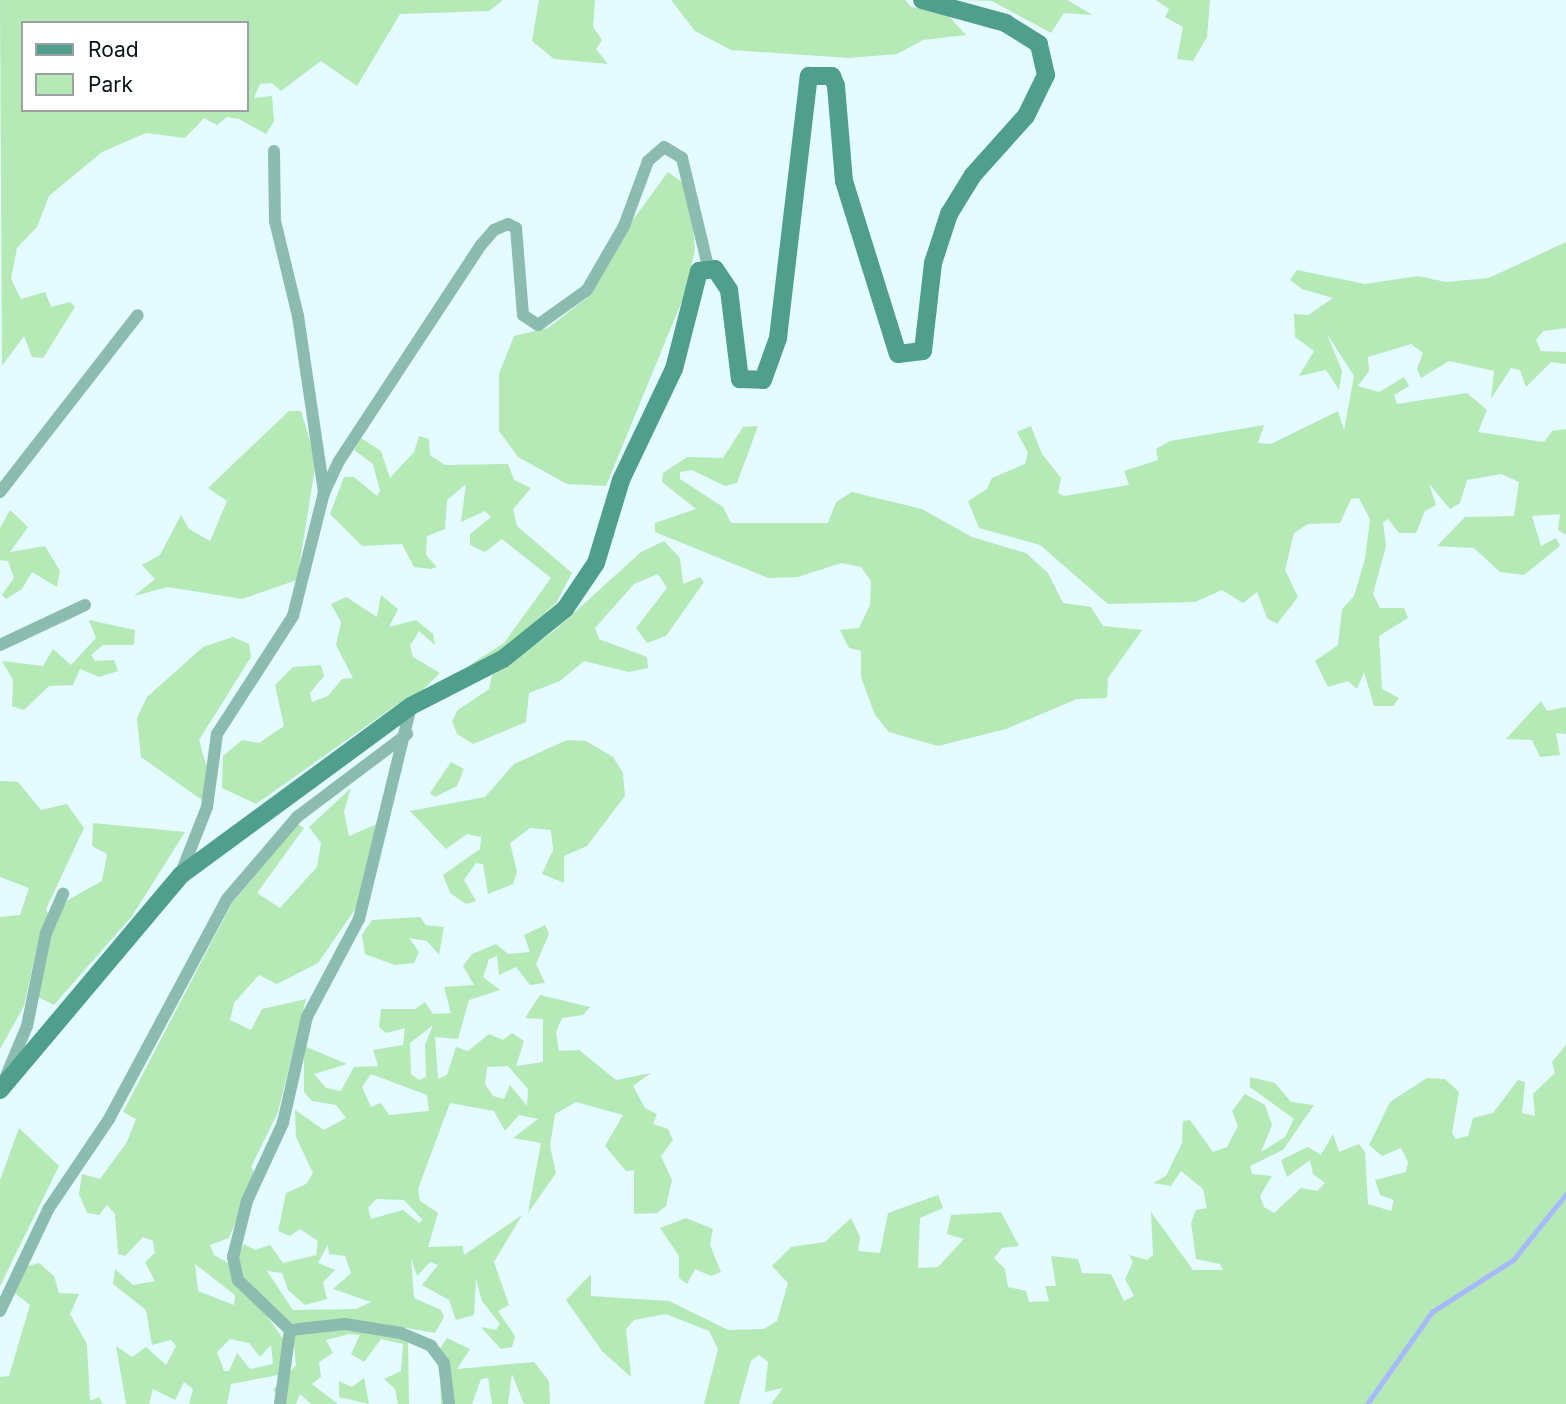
<!DOCTYPE html>
<html>
<head>
<meta charset="utf-8">
<style>
  body { margin:0 }
  #map { position:relative; width:1566px; height:1404px; overflow:hidden; background:#e4fbff; font-family:Inter,sans-serif }
  div>[style] { position:absolute }
  .green>* { inset:0; background:#b5e9b6 }
  .stream>* { height:4.5px; margin:-2.25px; padding:0 2.25px; transform-origin:2.25px; border-radius:2.25px; background:#a6b9fb }
  .street>* { height:12px; margin:-6px; padding:0 6px; transform-origin:6px; border-radius:6px; background:#8bbcaf }
  .secondary>* { height:18px; margin:-9px; padding:0 9px; transform-origin:9px; border-radius:9px; background:#509f8d }
  span { translate:-50% -50%; white-space:nowrap; text-align:center; line-height:1.15; -webkit-text-stroke:5px #fff; paint-order:stroke }
  .legend { position:absolute; left:21px; top:21px; width:228px; height:91px; box-sizing:border-box; background:#fff; border:2px solid #9ca2a3; margin:0; padding:9px 12px; list-style:none; font-size:21px; color:#071618 }
  .legend li { display:flex; align-items:center; gap:14px; height:35px }
  .legend b { width:35px; border:2px solid #9ca2a3 }
</style>
</head>
<body>
<div id="map">
  <div class="green">
    <i style="clip-path:polygon(evenodd,0 0,503px 0,489px 11px,400px 14px,357px 86px,321px 61px,281px 91px,272px 83px,260px 84px,254px 98px,272px 96px,274px 121px,266px 134px,239px 119px,227px 117px,217px 125px,204px 118px,185px 138px,146px 133px,102px 152px,49px 196px,37px 227px,17px 248px,11px 279px,21px 299px,45px 292px,51px 307px,70px 302px,75px 307px,43px 358px,32px 357px,24px 336px,2px 366px,0 0,23px 23px,247px 23px,247px 110px,23px 110px,23px 23px)"></i>
    <i style="clip-path:polygon(539px 0,595px 0,593px 27px,602px 40px,596px 49px,608px 64px,554px 59px,532px 41px)"></i>
    <i style="clip-path:polygon(671px 0,905px 0,911px 7px,945px 12px,966px 35px,923px 40px,897px 54px,849px 58px,731px 50px,695px 31px)"></i>
    <i style="clip-path:polygon(962px 0,1067px 0,1093px 15px,1064px 13px,1051px 33px,992px 1px)"></i>
    <i style="clip-path:polygon(1156px 0,1210px 0,1207px 37px,1193px 61px,1177px 59px,1183px 27px,1165px 17px,1169px 9px)"></i>
    <i style="clip-path:polygon(668px 172px,690px 188px,695px 250px,684px 296px,606px 486px,567px 484px,518px 457px,499px 431px,499px 374px,514px 336px,548px 328px,588px 297px,621px 236px)"></i>
    <i style="clip-path:polygon(1566px 242px,1566px 328px,1543px 331px,1536px 340px,1541px 351px,1566px 352px,1566px 364px,1551px 362px,1526px 387px,1520px 370px,1511px 368px,1491px 399px,1494px 371px,1449px 361px,1421px 378px,1417px 369px,1423px 353px,1411px 344px,1368px 357px,1369px 371px,1358px 386px,1379px 392px,1404px 377px,1409px 386px,1394px 395px,1397px 404px,1467px 393px,1487px 410px,1478px 432px,1544px 442px,1552px 431px,1566px 429px,1566px 535px,1558px 530px,1560px 514px,1532px 516px,1541px 546px,1556px 538px,1560px 546px,1524px 575px,1500px 572px,1474px 548px,1437px 546px,1465px 517px,1514px 516px,1519px 482px,1501px 474px,1467px 480px,1460px 503px,1450px 509px,1429px 484px,1436px 505px,1425px 511px,1416px 533px,1399px 533px,1388px 519px,1383px 522px,1386px 546px,1373px 594px,1380px 608px,1404px 608px,1408px 618px,1379px 636px,1382px 689px,1399px 698px,1393px 706px,1374px 706px,1364px 672px,1357px 689px,1348px 681px,1328px 687px,1315px 661px,1338px 645px,1342px 609px,1354px 596px,1365px 559px,1370px 519px,1359px 498px,1351px 499px,1340px 523px,1308px 524px,1294px 533px,1285px 570px,1298px 597px,1277px 624px,1267px 618px,1257px 592px,1243px 603px,1222px 590px,1195px 602px,1108px 604px,1040px 545px,979px 528px,968px 501px,987px 489px,992px 478px,1025px 464px,1028px 453px,1017px 432px,1031px 426px,1042px 454px,1061px 478px,1058px 493px,1064px 496px,1129px 485px,1124px 471px,1158px 460px,1156px 449px,1170px 441px,1264px 425px,1258px 443px,1271px 444px,1338px 411px,1344px 430px,1354px 376px,1327px 334px,1342px 371px,1339px 390px,1326px 370px,1299px 376px,1314px 351px,1295px 337px,1294px 314px,1308px 315px,1333px 298px,1302px 289px,1290px 280px,1297px 270px,1365px 284px,1418px 276px,1446px 282px,1489px 278px)"></i>
    <i style="clip-path:polygon(289px 411px,301px 411px,316px 461px,297px 580px,242px 599px,168px 587px,134px 596px,155px 579px,142px 565px,160px 555px,181px 515px,189px 529px,210px 541px,227px 501px,208px 488px)"></i>
    <i style="clip-path:polygon(758px 426px,737px 483px,725px 486px,692px 470px,680px 472px,680px 479px,723px 507px,731px 523px,828px 523px,836px 502px,852px 492px,922px 509px,972px 537px,1026px 553px,1048px 573px,1063px 603px,1091px 607px,1103px 626px,1142px 630px,1108px 678px,1107px 698px,1077px 699px,1006px 729px,938px 746px,889px 732px,875px 715px,861px 677px,861px 651px,849px 648px,840px 630px,859px 628px,870px 605px,871px 581px,861px 567px,841px 563px,798px 577px,768px 578px,655px 532px,655px 523px,696px 509px,662px 482px,663px 473px,687px 457px,723px 458px,743px 427px)"></i>
    <i style="clip-path:polygon(419px 436px,429px 439px,430px 455px,445px 465px,508px 464px,514px 480px,531px 488px,513px 509px,517px 526px,572px 573px,556px 603px,504px 650px,476px 665px,468px 666px,504px 643px,551px 578px,502px 539px,485px 552px,470px 545px,470px 534px,491px 517px,485px 511px,461px 522px,466px 484px,447px 500px,445px 529px,427px 536px,426px 555px,437px 567px,431px 569px,414px 567px,402px 544px,362px 546px,330px 514px,344px 477px,354px 477px,377px 496px,380px 491px,373px 464px,354px 450px,361px 438px,381px 451px,390px 478px,414px 452px)"></i>
    <i style="clip-path:polygon(10px 510px,28px 527px,10px 552px,45px 546px,60px 571px,57px 587px,32px 572px,22px 589px,6px 599px,2px 595px,14px 578px,8px 561px,0 560px,0 528px)"></i>
    <i style="clip-path:polygon(664px 541px,680px 558px,683px 584px,700px 577px,704px 582px,666px 636px,647px 643px,636px 628px,667px 588px,658px 574px,634px 584px,595px 628px,599px 639px,647px 657px,648px 668px,629px 672px,584px 661px,560px 681px,529px 693px,526px 722px,473px 744px,457px 734px,452px 721px,458px 710px,489px 689px,492px 675px,554px 631px,641px 552px)"></i>
    <i style="clip-path:polygon(381px 595px,398px 609px,389px 627px,416px 620px,433px 634px,435px 645px,419px 631px,410px 646px,413px 657px,440px 673px,407px 705px,399px 703px,256px 804px,222px 788px,223px 756px,242px 740px,259px 743px,284px 726px,275px 685px,293px 667px,321px 665px,324px 676px,310px 693px,312px 702px,328px 696px,342px 679px,353px 678px,336px 645px,341px 622px,331px 604px,346px 597px,377px 617px)"></i>
    <i style="clip-path:polygon(89px 620px,135px 630px,134px 645px,103px 645px,91px 655px,95px 661px,114px 660px,118px 671px,99px 677px,80px 669px,73px 685px,49px 686px,24px 710px,12px 706px,13px 680px,2px 661px,43px 666px,53px 649px,71px 665px,96px 638px)"></i>
    <i style="clip-path:polygon(233px 637px,249px 644px,251px 657px,199px 740px,209px 775px,202px 800px,141px 757px,137px 718px,147px 697px,203px 647px)"></i>
    <i style="clip-path:polygon(1541px 701px,1547px 711px,1566px 707px,1566px 734px,1556px 733px,1560px 755px,1540px 757px,1532px 740px,1506px 739px)"></i>
    <i style="clip-path:polygon(567px 740px,586px 741px,613px 757px,623px 773px,625px 796px,587px 846px,564px 856px,564px 883px,542px 874px,553px 850px,551px 830px,530px 828px,510px 843px,517px 872px,513px 884px,488px 894px,483px 864px,476px 863px,464px 880px,476px 901px,466px 904px,450px 893px,443px 875px,480px 849px,481px 837px,467px 834px,446px 849px,410px 811px,485px 797px,514px 764px)"></i>
    <i style="clip-path:polygon(451px 762px,464px 769px,457px 786px,435px 797px,430px 793px)"></i>
    <i style="clip-path:polygon(0 781px,18px 782px,41px 810px,67px 804px,84px 828px,46px 909px,52px 923px,68px 900px,102px 881px,107px 854px,92px 846px,93px 823px,185px 832px,132px 916px,54px 1005px,34px 995px,38px 943px,24px 1006px,0 1049px,0 917px,20px 915px,29px 888px,0 877px)"></i>
    <i style="clip-path:polygon(evenodd,351px 788px,344px 812px,349px 836px,379px 823px,358px 905px,318px 963px,277px 984px,259px 975px,234px 1003px,230px 1020px,251px 1030px,262px 1009px,306px 999px,278px 1112px,251px 1167px,255px 1174px,229px 1238px,210px 1245px,214px 1255px,232px 1265px,244px 1244px,255px 1250px,270px 1245px,283px 1263px,316px 1255px,318px 1241px,300px 1229px,290px 1236px,278px 1231px,286px 1193px,306px 1184px,313px 1173px,296px 1137px,295px 1110px,324px 1130px,346px 1118px,336px 1105px,312px 1101px,304px 1092px,304px 1046px,347px 1064px,314px 1074px,326px 1088px,341px 1091px,354px 1067px,378px 1066px,373px 1050px,403px 1045px,405px 1028px,386px 1033px,379px 1027px,381px 1009px,415px 1009px,425px 1002px,433px 1014px,451px 1013px,444px 987px,474px 985px,463px 966px,472px 954px,496px 944px,508px 954px,530px 952px,524px 935px,545px 925px,549px 934px,536px 964px,545px 983px,530px 985px,516px 967px,499px 975px,497px 956px,489px 959px,483px 977px,500px 990px,469px 1000px,458px 1039px,435px 1037px,438px 1079px,447px 1075px,456px 1047px,468px 1051px,489px 1034px,503px 1040px,512px 1033px,524px 1041px,516px 1066px,543px 1062px,543px 1019px,525px 1018px,540px 995px,590px 1007px,583px 1015px,562px 1018px,556px 1032px,559px 1051px,579px 1050px,616px 1080px,651px 1073px,633px 1086px,645px 1108px,657px 1114px,653px 1124px,668px 1129px,673px 1140px,661px 1156px,672px 1180px,666px 1206px,657px 1213px,634px 1214px,634px 1170px,626px 1171px,605px 1146px,623px 1115px,576px 1102px,555px 1114px,550px 1146px,556px 1173px,528px 1213px,541px 1143px,513px 1138px,538px 1119px,519px 1115px,505px 1131px,494px 1111px,450px 1103px,418px 1189px,420px 1201px,438px 1213px,428px 1247px,463px 1246px,464px 1255px,522px 1215px,494px 1262px,509px 1305px,498px 1311px,515px 1336px,512px 1347px,501px 1349px,481px 1327px,496px 1330px,500px 1324px,482px 1301px,476px 1279px,474px 1315px,456px 1320px,449px 1300px,422px 1285px,438px 1265px,430px 1262px,417px 1276px,411px 1258px,414px 1298px,441px 1310px,444px 1317px,435px 1333px,395px 1326px,408px 1342px,409px 1404px,398px 1404px,395px 1389px,384px 1379px,401px 1371px,403px 1344px,381px 1339px,364px 1362px,351px 1354px,360px 1335px,349px 1334px,326px 1340px,333px 1353px,319px 1362px,321px 1377px,312px 1384px,338px 1404px,311px 1404px,300px 1394px,296px 1404px,285px 1404px,273px 1390px,296px 1365px,293px 1333px,301px 1325px,267px 1316px,284px 1340px,278px 1375px,231px 1384px,227px 1404px,189px 1404px,193px 1389px,184px 1382px,175px 1400px,153px 1389px,149px 1404px,126px 1404px,116px 1346px,132px 1357px,146px 1347px,166px 1365px,176px 1346px,171px 1340px,152px 1345px,146px 1310px,113px 1284px,115px 1269px,133px 1285px,155px 1281px,145px 1262px,155px 1253px,153px 1241px,143px 1237px,125px 1256px,118px 1254px,115px 1214px,107px 1205px,99px 1215px,87px 1213px,79px 1194px,82px 1174px,100px 1179px,127px 1142px,136px 1119px,123px 1112px,232px 903px,298px 824px,304px 828px,257px 893px,280px 908px,317px 867px,321px 843px,309px 827px,351px 788px,433px 1025px,425px 1045px,426px 1077px,419px 1080px,411px 1074px,410px 1043px,433px 1025px,351px 788px,508px 1066px,528px 1089px,527px 1106px,510px 1085px,504px 1099px,493px 1096px,485px 1084px,487px 1067px,508px 1066px,351px 788px,371px 1074px,427px 1095px,429px 1111px,389px 1115px,381px 1103px,371px 1107px,362px 1087px,371px 1074px,351px 788px,376px 1199px,404px 1200px,423px 1220px,419px 1223px,403px 1210px,371px 1219px,368px 1208px,376px 1199px,351px 788px,328px 1244px,329px 1254px,345px 1256px,351px 1273px,333px 1289px,371px 1302px,356px 1309px,293px 1310px,267px 1271px,282px 1273px,288px 1290px,305px 1305px,327px 1299px,323px 1282px,335px 1270px,318px 1263px,328px 1244px,351px 788px,195px 1264px,235px 1295px,234px 1305px,198px 1291px,195px 1264px,351px 788px,230px 1339px,249px 1343px,260px 1357px,271px 1345px,273px 1364px,250px 1369px,237px 1353px,229px 1371px,224px 1371px,217px 1352px,230px 1339px)"></i>
    <i style="clip-path:polygon(420px 917px,426px 925px,444px 927px,439px 955px,427px 941px,409px 938px,419px 952px,414px 963px,395px 965px,365px 954px,362px 935px,372px 920px)"></i>
    <i style="clip-path:polygon(1566px 1045px,1566px 1404px,771px 1404px,783px 1388px,765px 1392px,768px 1362px,759px 1355px,751px 1361px,739px 1404px,704px 1404px,718px 1349px,709px 1331px,666px 1314px,634px 1320px,626px 1329px,631px 1377px,602px 1351px,566px 1300px,591px 1274px,591px 1296px,669px 1301px,728px 1330px,764px 1329px,777px 1321px,788px 1283px,772px 1266px,791px 1247px,825px 1242px,851px 1218px,860px 1237px,858px 1251px,880px 1253px,888px 1213px,938px 1195px,943px 1208px,920px 1218px,918px 1268px,938px 1267px,964px 1239px,947px 1234px,951px 1215px,1001px 1212px,1019px 1246px,1002px 1248px,994px 1258px,1005px 1269px,1008px 1287px,1026px 1291px,1029px 1302px,1049px 1301px,1045px 1286px,1056px 1286px,1051px 1256px,1078px 1259px,1082px 1273px,1111px 1274px,1124px 1301px,1134px 1296px,1125px 1279px,1133px 1262px,1129px 1255px,1147px 1260px,1153px 1255px,1151px 1212px,1193px 1270px,1223px 1270px,1220px 1264px,1196px 1259px,1191px 1223px,1196px 1210px,1207px 1208px,1203px 1189px,1181px 1171px,1171px 1186px,1153px 1183px,1166px 1176px,1182px 1143px,1183px 1121px,1190px 1120px,1213px 1152px,1227px 1147px,1238px 1126px,1232px 1111px,1245px 1094px,1265px 1105px,1272px 1125px,1261px 1152px,1285px 1137px,1294px 1119px,1250px 1087px,1250px 1077px,1275px 1083px,1291px 1102px,1314px 1105px,1283px 1150px,1250px 1166px,1252px 1174px,1272px 1176px,1260px 1196px,1264px 1207px,1274px 1213px,1301px 1188px,1317px 1191px,1325px 1183px,1313px 1174px,1310px 1160px,1287px 1177px,1281px 1160px,1308px 1147px,1321px 1155px,1333px 1134px,1339px 1152px,1359px 1144px,1365px 1152px,1368px 1204px,1391px 1211px,1394px 1200px,1380px 1195px,1375px 1180px,1406px 1172px,1408px 1162px,1401px 1148px,1382px 1156px,1369px 1145px,1390px 1102px,1427px 1078px,1445px 1079px,1459px 1092px,1452px 1133px,1456px 1139px,1468px 1136px,1473px 1118px,1493px 1113px,1518px 1080px,1525px 1082px,1522px 1113px,1535px 1116px,1533px 1094px,1555px 1073px,1552px 1062px)"></i>
    <i style="clip-path:polygon(19px 1128px,59px 1166px,0 1286px,0 1180px)"></i>
    <i style="clip-path:polygon(686px 1218px,713px 1229px,710px 1245px,721px 1272px,711px 1276px,695px 1269px,687px 1284px,679px 1278px,679px 1256px,660px 1228px)"></i>
    <i style="clip-path:polygon(39px 1263px,54px 1276px,59px 1293px,79px 1294px,70px 1314px,87px 1344px,90px 1401px,99px 1397px,103px 1404px,0 1404px,0 1377px,9px 1376px,30px 1305px,15px 1293px,28px 1266px)"></i>
    <i style="clip-path:polygon(447px 1338px,470px 1349px,457px 1369px,534px 1362px,549px 1381px,550px 1404px,524px 1404px,512px 1374px,508px 1404px,492px 1404px,488px 1378px,481px 1379px,472px 1404px,441px 1404px,439px 1350px)"></i>
    <i style="clip-path:polygon(364px 1378px,369px 1404px,339px 1397px,339px 1381px,352px 1387px)"></i>
  </div>
  <div class="stream">
    <i style="left:1367px;top:1404px;width:113px;rotate:-54.8deg"></i>
    <i style="left:1432px;top:1312px;width:96px;rotate:-32.7deg"></i>
    <i style="left:1513px;top:1260px;width:85px;rotate:-51.2deg"></i>
  </div>
  <div class="street">
    <i style="left:274px;top:151px;width:70px;rotate:89.2deg"></i>
    <i style="left:275px;top:221px;width:98px;rotate:76.4deg"></i>
    <i style="left:298px;top:316px;width:179px;rotate:81.6deg"></i>
    <i style="left:0;top:492px;width:224px;rotate:-52.1deg"></i>
    <i style="left:0;top:645px;width:94px;rotate:-25.2deg"></i>
    <i style="left:411px;top:706px;width:219px;rotate:103.7deg"></i>
    <i style="left:359px;top:919px;width:111px;rotate:118deg"></i>
    <i style="left:307px;top:1017px;width:109px;rotate:102.8deg"></i>
    <i style="left:283px;top:1123px;width:86px;rotate:114.8deg"></i>
    <i style="left:247px;top:1201px;width:58px;rotate:104deg"></i>
    <i style="left:233px;top:1257px;width:24px;rotate:78deg"></i>
    <i style="left:238px;top:1280px;width:72px;rotate:43.9deg"></i>
    <i style="left:290px;top:1330px;width:55px;rotate:-6.2deg"></i>
    <i style="left:345px;top:1324px;width:57px;rotate:9.1deg"></i>
    <i style="left:401px;top:1333px;width:33px;rotate:23deg"></i>
    <i style="left:431px;top:1346px;width:21px;rotate:53deg"></i>
    <i style="left:444px;top:1363px;width:41px;rotate:83deg"></i>
    <i style="left:181px;top:873px;width:71px;rotate:-68.5deg"></i>
    <i style="left:207px;top:807px;width:74px;rotate:-82.2deg"></i>
    <i style="left:217px;top:734px;width:140px;rotate:-57.2deg"></i>
    <i style="left:293px;top:616px;width:127px;rotate:-75.9deg"></i>
    <i style="left:324px;top:493px;width:35px;rotate:-65deg"></i>
    <i style="left:339px;top:461px;width:258px;rotate:-56.7deg"></i>
    <i style="left:481px;top:245px;width:20px;rotate:-49deg"></i>
    <i style="left:494px;top:230px;width:15px;rotate:-23deg"></i>
    <i style="left:508px;top:224px;width:9px;rotate:27deg"></i>
    <i style="left:516px;top:228px;width:87px;rotate:85.4deg"></i>
    <i style="left:523px;top:315px;width:18px;rotate:34deg"></i>
    <i style="left:538px;top:325px;width:60px;rotate:-35.5deg"></i>
    <i style="left:587px;top:290px;width:74px;rotate:-60deg"></i>
    <i style="left:624px;top:226px;width:69px;rotate:-69.7deg"></i>
    <i style="left:648px;top:161px;width:21px;rotate:-41deg"></i>
    <i style="left:664px;top:147px;width:21px;rotate:31deg"></i>
    <i style="left:682px;top:158px;width:111px;rotate:76.5deg"></i>
    <i style="left:6px;top:1076px;width:54px;rotate:-67.2deg"></i>
    <i style="left:27px;top:1026px;width:95px;rotate:-78.5deg"></i>
    <i style="left:46px;top:933px;width:43px;rotate:-66.4deg"></i>
    <i style="left:0;top:1311px;width:114px;rotate:-64.6deg"></i>
    <i style="left:49px;top:1208px;width:107px;rotate:-56deg"></i>
    <i style="left:109px;top:1119px;width:250px;rotate:-61.8deg"></i>
    <i style="left:227px;top:899px;width:108px;rotate:-49.5deg"></i>
    <i style="left:297px;top:817px;width:138px;rotate:-37deg"></i>
    <i style="left:280px;top:1404px;width:75px;rotate:-82.3deg"></i>
  </div>
  <div class="secondary">
    <i style="left:0;top:1090px;width:281px;rotate:-49.9deg"></i>
    <i style="left:181px;top:875px;width:285px;rotate:-36.3deg"></i>
    <i style="left:411px;top:706px;width:103px;rotate:-27.1deg"></i>
    <i style="left:503px;top:659px;width:80px;rotate:-38.9deg"></i>
    <i style="left:565px;top:609px;width:55px;rotate:-56deg"></i>
    <i style="left:596px;top:563px;width:87px;rotate:-73.2deg"></i>
    <i style="left:621px;top:480px;width:123px;rotate:-64.5deg"></i>
    <i style="left:674px;top:369px;width:101px;rotate:-75.7deg"></i>
    <i style="left:699px;top:271px;width:16px;rotate:-7deg"></i>
    <i style="left:715px;top:269px;width:25px;rotate:56deg"></i>
    <i style="left:729px;top:290px;width:90px;rotate:83deg"></i>
    <i style="left:740px;top:379px;width:23px;rotate:2deg"></i>
    <i style="left:763px;top:380px;width:45px;rotate:-70.3deg"></i>
    <i style="left:778px;top:338px;width:264px;rotate:-83.3deg"></i>
    <i style="left:809px;top:76px;width:23px"></i>
    <i style="left:832px;top:76px;width:11px;rotate:68deg"></i>
    <i style="left:836px;top:86px;width:95px;rotate:85.2deg"></i>
    <i style="left:844px;top:181px;width:181px;rotate:72.7deg"></i>
    <i style="left:898px;top:354px;width:25px;rotate:-7deg"></i>
    <i style="left:923px;top:351px;width:89px;rotate:-83.5deg"></i>
    <i style="left:933px;top:263px;width:52px;rotate:-71.9deg"></i>
    <i style="left:949px;top:214px;width:46px;rotate:-58.4deg"></i>
    <i style="left:973px;top:175px;width:79px;rotate:-48.1deg"></i>
    <i style="left:1026px;top:116px;width:46px;rotate:-64deg"></i>
    <i style="left:1046px;top:75px;width:32px;rotate:-103deg"></i>
    <i style="left:1039px;top:44px;width:39px;rotate:-148deg"></i>
    <i style="left:1006px;top:23px;width:87px;rotate:-164.7deg"></i>
  </div>
  <ul class="legend">
  <li><b style="height:9px;background:#509f8d"></b>Road</li>
  <li><b style="height:19px;background:#b5e9b6"></b>Park</li>
  </ul>
</div>
</body>
</html>
